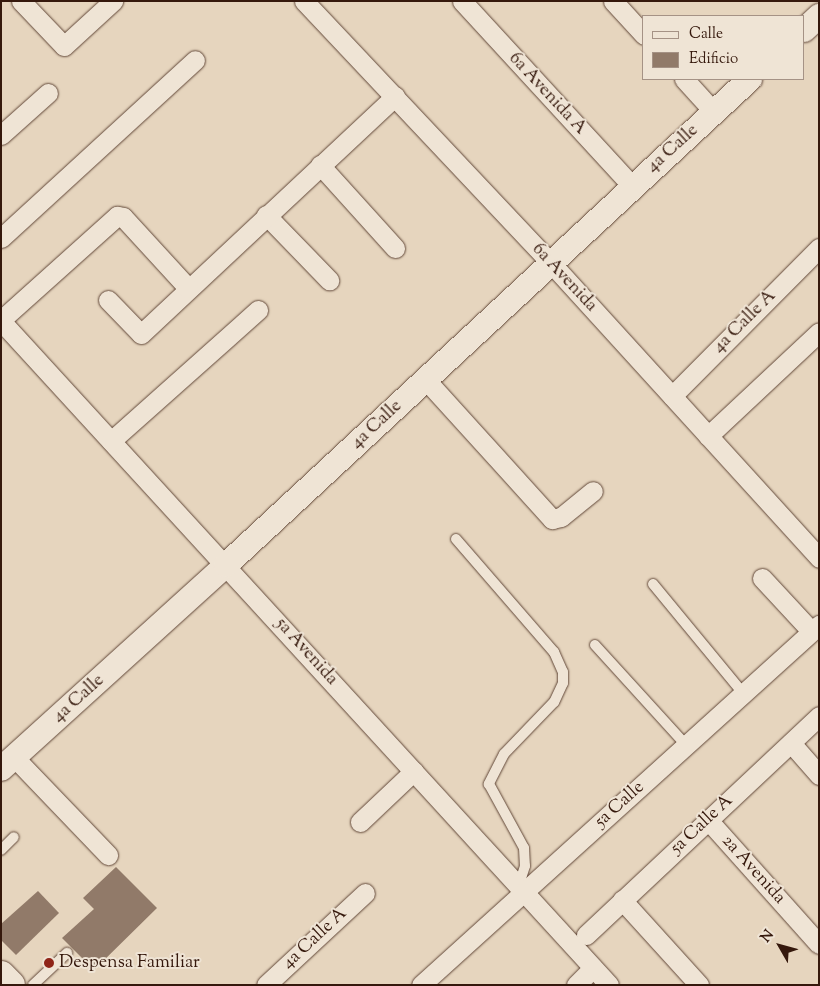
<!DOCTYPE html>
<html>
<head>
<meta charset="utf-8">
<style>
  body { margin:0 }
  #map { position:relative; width:820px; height:986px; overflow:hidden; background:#e6d5be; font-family:"Sorts Mill Goudy",serif }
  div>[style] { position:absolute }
  .building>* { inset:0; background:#917a69 }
  .roads { filter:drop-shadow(0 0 1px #614738) drop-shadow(0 0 1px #614738) }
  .service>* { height:10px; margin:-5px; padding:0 5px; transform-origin:5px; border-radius:5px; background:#efe4d5 }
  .minor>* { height:19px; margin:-9.5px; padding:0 9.5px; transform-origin:9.5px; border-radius:9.5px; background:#efe4d5 }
  .tertiary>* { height:24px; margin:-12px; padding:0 12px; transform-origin:12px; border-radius:12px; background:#efe4d5 }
  .secondary>* { height:28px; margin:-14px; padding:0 14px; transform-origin:14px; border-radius:14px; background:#efe4d5 }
  .dots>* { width:14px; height:14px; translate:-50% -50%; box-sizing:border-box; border:2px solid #efe4d5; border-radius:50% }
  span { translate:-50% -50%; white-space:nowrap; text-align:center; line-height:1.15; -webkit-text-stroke:4px #efe4d5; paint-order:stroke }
  .street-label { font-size:18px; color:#35180c }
  .poi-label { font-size:18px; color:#35180c }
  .left { translate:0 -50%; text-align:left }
  .frame { position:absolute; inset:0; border:2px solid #35180c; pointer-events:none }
  .legend { position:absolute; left:642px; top:15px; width:162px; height:65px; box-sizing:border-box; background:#efe4d5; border:1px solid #a59285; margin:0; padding:6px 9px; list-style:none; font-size:15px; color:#35180c }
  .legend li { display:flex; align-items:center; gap:10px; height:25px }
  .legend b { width:25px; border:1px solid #a59285 }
  .north { position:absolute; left:755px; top:921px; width:50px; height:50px; -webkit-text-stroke:4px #efe4d5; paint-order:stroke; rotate:308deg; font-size:14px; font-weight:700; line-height:20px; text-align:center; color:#35180c }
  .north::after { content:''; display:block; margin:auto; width:18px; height:22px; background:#35180c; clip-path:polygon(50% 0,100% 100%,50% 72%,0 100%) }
</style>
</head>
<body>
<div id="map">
  <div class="building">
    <i style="clip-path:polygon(116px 867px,157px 908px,94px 970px,62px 938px,94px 909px,83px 898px)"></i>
    <i style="clip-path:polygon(38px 891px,59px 913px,16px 955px,1px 940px,1px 924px)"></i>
  </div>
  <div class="roads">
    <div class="service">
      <i style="left:456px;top:539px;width:150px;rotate:49.1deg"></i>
      <i style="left:554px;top:652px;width:22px;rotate:66deg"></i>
      <i style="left:563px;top:672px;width:11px;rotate:90deg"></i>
      <i style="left:563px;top:683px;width:21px;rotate:115deg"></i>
      <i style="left:554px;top:702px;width:72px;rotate:133.9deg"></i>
      <i style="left:504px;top:754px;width:34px;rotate:117deg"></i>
      <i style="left:489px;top:784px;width:73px;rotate:61.3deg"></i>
      <i style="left:524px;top:848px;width:18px;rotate:87deg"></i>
      <i style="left:525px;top:866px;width:22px;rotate:108deg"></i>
      <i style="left:653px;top:584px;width:141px;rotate:50.5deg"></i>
      <i style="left:595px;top:645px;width:135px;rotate:47.7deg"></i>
      <i style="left:1px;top:850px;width:18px;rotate:-45deg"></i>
      <i style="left:33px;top:985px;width:47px;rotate:-43.3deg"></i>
    </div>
    <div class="minor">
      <i style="left:21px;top:1px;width:62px;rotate:46.3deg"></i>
      <i style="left:64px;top:46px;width:67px;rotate:-42.6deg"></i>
      <i style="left:304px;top:1px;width:360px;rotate:46.7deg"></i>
      <i style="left:551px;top:263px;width:399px;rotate:47.7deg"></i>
      <i style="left:462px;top:1px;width:251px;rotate:47.4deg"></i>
      <i style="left:613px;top:1px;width:46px;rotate:47.6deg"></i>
      <i style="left:684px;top:79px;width:45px;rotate:47.7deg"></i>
      <i style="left:1px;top:135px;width:63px;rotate:-41.8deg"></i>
      <i style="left:320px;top:165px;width:112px;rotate:47.9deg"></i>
      <i style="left:266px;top:215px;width:91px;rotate:45.9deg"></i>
      <i style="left:1px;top:238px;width:263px;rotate:-42.5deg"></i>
      <i style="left:108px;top:300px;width:47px;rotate:45.9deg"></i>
      <i style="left:141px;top:334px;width:348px;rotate:-43.1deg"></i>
      <i style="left:1px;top:320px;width:156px;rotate:-41.9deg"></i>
      <i style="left:117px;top:216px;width:6px;rotate:9deg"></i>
      <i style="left:123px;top:217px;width:96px;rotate:47.5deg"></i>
      <i style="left:1px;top:321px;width:900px;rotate:47.52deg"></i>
      <i style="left:426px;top:380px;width:188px;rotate:47.8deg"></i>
      <i style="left:552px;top:519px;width:9px;rotate:-13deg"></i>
      <i style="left:561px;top:517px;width:41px;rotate:-39.1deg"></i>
      <i style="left:672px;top:396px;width:209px;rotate:-45.2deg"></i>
      <i style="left:708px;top:436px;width:152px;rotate:-43.1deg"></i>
      <i style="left:111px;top:441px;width:197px;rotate:-41.7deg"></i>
      <i style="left:762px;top:578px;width:72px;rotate:47.2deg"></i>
      <i style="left:791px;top:743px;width:43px;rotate:48.8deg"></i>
      <i style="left:14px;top:757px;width:136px;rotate:46.2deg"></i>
      <i style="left:708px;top:820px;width:166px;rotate:48.2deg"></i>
      <i style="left:360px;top:822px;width:74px;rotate:-43.4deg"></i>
      <i style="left:622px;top:900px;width:115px;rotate:47.8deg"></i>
      <i style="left:586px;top:935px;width:320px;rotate:-43.2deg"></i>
      <i style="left:266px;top:985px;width:135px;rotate:-42.9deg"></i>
      <i style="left:421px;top:985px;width:537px;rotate:-42.13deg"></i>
      <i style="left:576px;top:985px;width:24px;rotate:-45deg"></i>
    </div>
    <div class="tertiary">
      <i style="left:804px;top:30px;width:21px;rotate:-43deg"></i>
      <i style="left:1px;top:769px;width:304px;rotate:-42.2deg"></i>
      <i style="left:226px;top:565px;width:715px;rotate:-42.85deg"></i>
    </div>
    <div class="secondary">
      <i style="left:1px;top:975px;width:14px;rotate:45deg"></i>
    </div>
  </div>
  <div class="dots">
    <i style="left:49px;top:963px;background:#8f2418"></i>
  </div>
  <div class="street-label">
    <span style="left:547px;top:94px;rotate:47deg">6a Avenida A</span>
    <span style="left:673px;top:149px;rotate:-42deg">4a Calle</span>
    <span style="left:564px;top:278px;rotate:47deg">6a Avenida</span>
    <span style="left:745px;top:322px;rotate:-45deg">4a Calle A</span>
    <span style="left:377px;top:425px;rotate:-43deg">4a Calle</span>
    <span style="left:306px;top:652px;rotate:48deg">5a Avenida</span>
    <span style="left:79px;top:699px;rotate:-42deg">4a Calle</span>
    <span style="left:620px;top:805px;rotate:-42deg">5a Calle</span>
    <span style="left:702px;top:825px;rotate:-43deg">5a Calle A</span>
    <span style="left:753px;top:870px;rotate:48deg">2a Avenida</span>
    <span style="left:315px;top:939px;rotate:-43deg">4a Calle A</span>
  </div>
  <div class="poi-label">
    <span class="left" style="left:59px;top:963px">Despensa Familiar</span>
  </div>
  <div class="frame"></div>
  <ul class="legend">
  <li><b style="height:6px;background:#efe4d5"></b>Calle</li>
  <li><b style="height:14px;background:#917a69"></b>Edificio</li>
  </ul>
  <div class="north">N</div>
</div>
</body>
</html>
